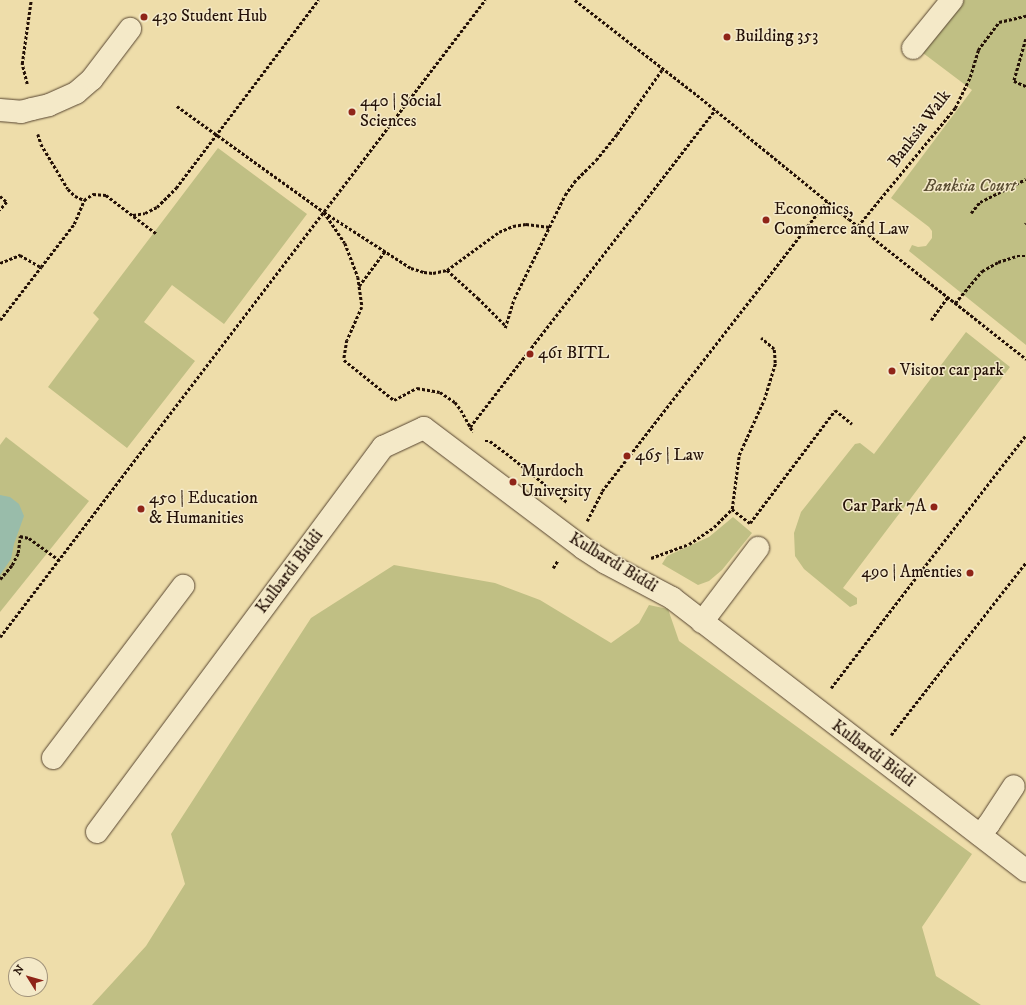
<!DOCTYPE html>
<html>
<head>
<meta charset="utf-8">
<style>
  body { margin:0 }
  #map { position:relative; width:1026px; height:1005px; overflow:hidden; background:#eda; font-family:"IM FELL DW Pica",serif }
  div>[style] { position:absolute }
  .green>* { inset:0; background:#c0bf84 }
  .water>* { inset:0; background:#99bcaa }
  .path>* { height:2.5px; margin-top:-1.25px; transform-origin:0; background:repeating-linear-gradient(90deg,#241107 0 3px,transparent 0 5px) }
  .roads { filter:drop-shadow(0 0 1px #564430) drop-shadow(0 0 1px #564430) }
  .minor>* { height:22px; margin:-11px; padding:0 11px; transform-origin:11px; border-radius:11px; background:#f4e9c8 }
  .dots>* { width:11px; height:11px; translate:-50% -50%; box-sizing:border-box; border:2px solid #f4e9c8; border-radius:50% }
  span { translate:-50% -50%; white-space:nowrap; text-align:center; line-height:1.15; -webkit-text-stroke:3px #f4e9c8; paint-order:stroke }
  .poi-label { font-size:17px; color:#241107 }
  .left { translate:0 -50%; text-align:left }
  .right { translate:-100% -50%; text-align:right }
  .street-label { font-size:17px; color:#241107 }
  .park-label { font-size:17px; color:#5b4e33; font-style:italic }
  .north { position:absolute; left:8px; top:957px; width:40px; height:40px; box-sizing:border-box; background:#f4e9c8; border:1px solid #a1937b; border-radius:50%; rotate:307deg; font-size:11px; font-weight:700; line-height:16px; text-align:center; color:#241107 }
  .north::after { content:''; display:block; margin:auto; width:14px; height:18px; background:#8f2418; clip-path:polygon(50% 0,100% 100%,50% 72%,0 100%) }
</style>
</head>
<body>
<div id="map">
  <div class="green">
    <i style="clip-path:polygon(964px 0,1026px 0,1026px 345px,909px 251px,912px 245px,918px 247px,926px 246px,932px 238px,932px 231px,929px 227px,891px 198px,972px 90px,923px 53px)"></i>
    <i style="clip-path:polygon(218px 148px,307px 214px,224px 324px,172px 285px,144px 322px,195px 361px,127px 448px,48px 387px,99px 319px,93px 313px)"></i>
    <i style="clip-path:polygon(966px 332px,1010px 367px,843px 588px,857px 598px,857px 604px,850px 607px,804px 569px,795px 556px,794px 533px,801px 512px,855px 444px,860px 443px,874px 454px)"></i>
    <i style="clip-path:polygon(6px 437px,89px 501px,0 612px,0 445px)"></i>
    <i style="clip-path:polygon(733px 517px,752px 533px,722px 570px,709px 581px,698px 585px,662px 564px,667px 556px,709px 537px)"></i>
    <i style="clip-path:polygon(394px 565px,495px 583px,540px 600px,611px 643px,639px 623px,649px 605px,668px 609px,679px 641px,972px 854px,922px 927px,936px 976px,981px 1005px,92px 1005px,146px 946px,185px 884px,171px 834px,311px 618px)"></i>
  </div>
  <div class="water">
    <i style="clip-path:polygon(0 495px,10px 497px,19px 504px,24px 516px,14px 544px,11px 559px,0 575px)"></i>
  </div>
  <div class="path">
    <i style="left:575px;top:0;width:155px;rotate:37.9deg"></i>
    <i style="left:697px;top:95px;width:196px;rotate:39.2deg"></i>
    <i style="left:849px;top:219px;width:226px;rotate:38.3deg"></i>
    <i style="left:1026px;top:39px;width:44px;rotate:105.9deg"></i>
    <i style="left:1014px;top:81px;width:13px;rotate:23deg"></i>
    <i style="left:27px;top:84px;width:21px;rotate:-104deg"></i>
    <i style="left:22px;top:64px;width:65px;rotate:-82deg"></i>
    <i style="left:177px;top:106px;width:181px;rotate:35.8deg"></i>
    <i style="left:324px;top:212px;width:103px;rotate:32.8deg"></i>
    <i style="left:411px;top:268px;width:14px;rotate:17deg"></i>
    <i style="left:424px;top:272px;width:9px;rotate:6deg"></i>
    <i style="left:433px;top:273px;width:14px;rotate:-12deg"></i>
    <i style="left:447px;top:270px;width:64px;rotate:-36.2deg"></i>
    <i style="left:499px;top:232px;width:15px;rotate:-23deg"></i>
    <i style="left:513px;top:226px;width:13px;rotate:-9deg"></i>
    <i style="left:526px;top:224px;width:24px;rotate:7deg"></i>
    <i style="left:38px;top:134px;width:10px;rotate:73deg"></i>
    <i style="left:41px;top:144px;width:52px;rotate:59deg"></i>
    <i style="left:68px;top:189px;width:10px;rotate:45deg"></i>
    <i style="left:75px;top:196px;width:10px;rotate:24deg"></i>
    <i style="left:0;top:196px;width:9px;rotate:41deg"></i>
    <i style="left:7px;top:202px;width:11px;rotate:131deg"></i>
    <i style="left:324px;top:212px;width:37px;rotate:56deg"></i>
    <i style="left:345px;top:243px;width:36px;rotate:69deg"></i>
    <i style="left:358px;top:277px;width:30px;rotate:82deg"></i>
    <i style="left:362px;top:307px;width:36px;rotate:114deg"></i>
    <i style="left:347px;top:340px;width:20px;rotate:99deg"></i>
    <i style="left:344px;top:360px;width:64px;rotate:38.7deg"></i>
    <i style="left:394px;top:400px;width:26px;rotate:-28deg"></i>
    <i style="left:417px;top:388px;width:23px;rotate:10deg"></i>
    <i style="left:440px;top:392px;width:18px;rotate:34deg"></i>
    <i style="left:455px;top:402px;width:10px;rotate:53deg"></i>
    <i style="left:461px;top:410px;width:25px;rotate:61deg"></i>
    <i style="left:971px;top:213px;width:14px;rotate:-51deg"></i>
    <i style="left:980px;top:202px;width:51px;rotate:-26.6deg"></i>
    <i style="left:133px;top:215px;width:12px;rotate:-9deg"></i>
    <i style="left:145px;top:213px;width:13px;rotate:-27deg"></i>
    <i style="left:157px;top:207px;width:27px;rotate:-45deg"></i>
    <i style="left:176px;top:188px;width:236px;rotate:-52.9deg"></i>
    <i style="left:1025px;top:224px;width:1px;rotate:-45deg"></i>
    <i style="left:858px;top:226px;width:153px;rotate:-50.6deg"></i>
    <i style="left:955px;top:108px;width:34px;rotate:-64deg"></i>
    <i style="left:970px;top:77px;width:28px;rotate:-73deg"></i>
    <i style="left:978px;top:50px;width:35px;rotate:-53deg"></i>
    <i style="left:999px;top:22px;width:28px;rotate:-13deg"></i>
    <i style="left:0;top:263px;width:22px;rotate:-22deg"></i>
    <i style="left:20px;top:255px;width:24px;rotate:30deg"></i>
    <i style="left:41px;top:267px;width:54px;rotate:-52.5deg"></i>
    <i style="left:74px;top:224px;width:26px;rotate:-67deg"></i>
    <i style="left:84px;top:200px;width:11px;rotate:-34deg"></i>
    <i style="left:93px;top:194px;width:13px;rotate:4deg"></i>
    <i style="left:106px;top:195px;width:64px;rotate:37.4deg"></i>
    <i style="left:447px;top:270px;width:42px;rotate:42.1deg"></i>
    <i style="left:478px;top:298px;width:38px;rotate:45deg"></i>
    <i style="left:359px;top:286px;width:44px;rotate:-53.4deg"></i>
    <i style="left:955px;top:303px;width:42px;rotate:-49.8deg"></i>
    <i style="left:982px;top:271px;width:18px;rotate:-29deg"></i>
    <i style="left:998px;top:262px;width:20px;rotate:-18deg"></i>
    <i style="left:1017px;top:256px;width:9px"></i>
    <i style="left:0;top:320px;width:67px;rotate:-52.3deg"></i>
    <i style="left:931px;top:320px;width:29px;rotate:-54deg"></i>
    <i style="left:505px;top:328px;width:30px;rotate:-73deg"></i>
    <i style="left:514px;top:299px;width:116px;rotate:-63.9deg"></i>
    <i style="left:565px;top:195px;width:16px;rotate:-55deg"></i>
    <i style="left:574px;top:182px;width:31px;rotate:-45deg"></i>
    <i style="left:596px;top:160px;width:33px;rotate:-51deg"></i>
    <i style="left:617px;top:134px;width:80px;rotate:-55.1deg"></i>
    <i style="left:470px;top:427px;width:401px;rotate:-52.3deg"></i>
    <i style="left:485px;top:441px;width:5px"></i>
    <i style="left:490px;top:441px;width:20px;rotate:37deg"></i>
    <i style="left:506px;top:453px;width:78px;rotate:38.8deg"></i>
    <i style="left:732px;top:509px;width:54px;rotate:-82.6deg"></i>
    <i style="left:739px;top:455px;width:60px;rotate:-65.6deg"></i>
    <i style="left:764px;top:400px;width:39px;rotate:-73deg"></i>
    <i style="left:775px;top:363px;width:14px;rotate:-94deg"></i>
    <i style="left:774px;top:349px;width:17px;rotate:-140deg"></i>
    <i style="left:587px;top:521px;width:34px;rotate:-63deg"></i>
    <i style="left:602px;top:491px;width:367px;rotate:-52.2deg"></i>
    <i style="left:750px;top:523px;width:141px;rotate:-53deg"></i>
    <i style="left:835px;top:410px;width:22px;rotate:39deg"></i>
    <i style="left:651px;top:558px;width:40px;rotate:-20.2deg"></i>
    <i style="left:689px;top:544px;width:30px;rotate:-34deg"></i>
    <i style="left:714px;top:527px;width:25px;rotate:-45deg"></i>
    <i style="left:732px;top:509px;width:23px;rotate:38deg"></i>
    <i style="left:553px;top:568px;width:9px;rotate:-58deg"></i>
    <i style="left:0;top:579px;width:18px;rotate:-49deg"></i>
    <i style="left:12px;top:565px;width:13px;rotate:-63deg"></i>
    <i style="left:18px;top:553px;width:17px;rotate:-83deg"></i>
    <i style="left:20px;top:536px;width:9px;rotate:13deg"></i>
    <i style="left:29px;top:538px;width:37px;rotate:36deg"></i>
    <i style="left:0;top:637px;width:801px;rotate:-52.72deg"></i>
    <i style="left:831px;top:688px;width:319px;rotate:-52.4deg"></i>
    <i style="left:891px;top:735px;width:219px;rotate:-52deg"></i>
  </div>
  <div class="roads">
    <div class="minor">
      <i style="left:913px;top:48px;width:62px;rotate:-50.9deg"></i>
      <i style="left:0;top:110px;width:21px;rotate:5deg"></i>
      <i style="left:21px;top:112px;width:11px;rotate:-15deg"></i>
      <i style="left:32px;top:109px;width:17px;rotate:-13deg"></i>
      <i style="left:49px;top:105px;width:30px;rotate:-24deg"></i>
      <i style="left:76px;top:93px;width:21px;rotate:-41deg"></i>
      <i style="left:92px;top:79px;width:63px;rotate:-52.8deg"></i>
      <i style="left:702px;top:622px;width:93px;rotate:-52.9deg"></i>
      <i style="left:53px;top:758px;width:216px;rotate:-52.9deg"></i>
      <i style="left:97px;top:832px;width:480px;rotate:-53.4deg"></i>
      <i style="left:383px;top:447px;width:45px;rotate:-24.9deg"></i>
      <i style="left:424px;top:428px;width:199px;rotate:37deg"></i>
      <i style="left:583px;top:548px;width:27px;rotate:33deg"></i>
      <i style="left:606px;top:563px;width:75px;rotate:27.9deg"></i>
      <i style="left:672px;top:598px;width:447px;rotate:37.6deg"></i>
      <i style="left:980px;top:835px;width:14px;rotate:-51deg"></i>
      <i style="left:989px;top:824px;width:45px;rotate:-56.7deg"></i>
    </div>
  </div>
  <div class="dots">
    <i style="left:144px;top:17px;background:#8f2418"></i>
    <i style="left:727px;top:37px;background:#8f2418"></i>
    <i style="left:352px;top:112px;background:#8f2418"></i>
    <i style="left:766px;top:220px;background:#8f2418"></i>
    <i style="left:530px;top:354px;background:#8f2418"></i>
    <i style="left:892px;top:371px;background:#8f2418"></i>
    <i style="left:627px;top:456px;background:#8f2418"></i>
    <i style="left:513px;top:482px;background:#8f2418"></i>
    <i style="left:934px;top:507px;background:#8f2418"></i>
    <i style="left:141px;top:509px;background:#8f2418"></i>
    <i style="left:970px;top:573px;background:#8f2418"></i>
  </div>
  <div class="poi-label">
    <span class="left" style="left:152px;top:17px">430 Student Hub</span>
    <span class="left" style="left:735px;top:37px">Building 353</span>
    <span class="left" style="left:360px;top:112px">440 | Social<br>Sciences</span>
    <span class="left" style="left:774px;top:220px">Economics,<br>Commerce and Law</span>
    <span class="left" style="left:538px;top:354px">461 BITL</span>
    <span class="left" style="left:900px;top:371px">Visitor car park</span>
    <span class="left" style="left:635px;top:456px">465 | Law</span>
    <span class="left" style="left:521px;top:482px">Murdoch<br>University</span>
    <span class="left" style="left:149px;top:509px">450 | Education<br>&amp; Humanities</span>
    <span class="right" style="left:926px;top:507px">Car Park 7A</span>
    <span class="right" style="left:962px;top:573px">490 | Amenties</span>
  </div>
  <div class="street-label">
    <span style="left:920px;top:129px;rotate:-53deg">Banksia Walk</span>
    <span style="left:613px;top:563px;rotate:31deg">Kulbardi Biddi</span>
    <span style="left:290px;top:572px;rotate:-53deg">Kulbardi Biddi</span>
    <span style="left:873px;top:754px;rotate:37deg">Kulbardi Biddi</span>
  </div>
  <div class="park-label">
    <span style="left:970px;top:187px">Banksia Court</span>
  </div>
  <div class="north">N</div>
</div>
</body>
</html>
